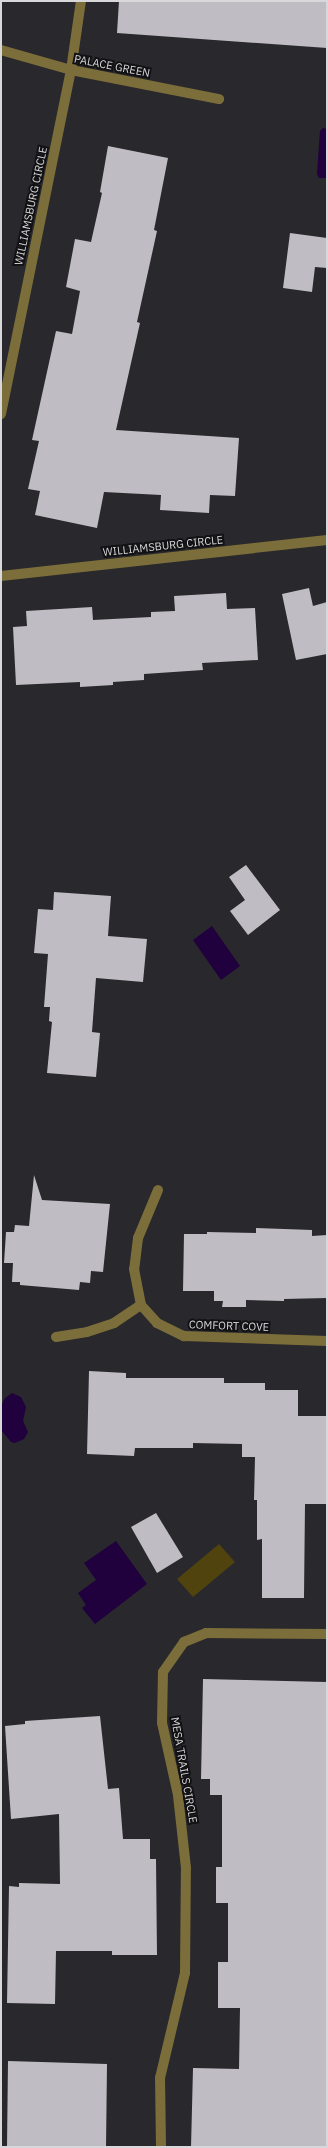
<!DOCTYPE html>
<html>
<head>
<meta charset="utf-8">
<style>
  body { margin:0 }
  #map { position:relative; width:328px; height:2148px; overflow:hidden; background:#29282c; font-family:"IBM Plex Sans",sans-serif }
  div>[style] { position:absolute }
  .green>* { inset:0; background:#50430d }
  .water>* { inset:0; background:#20013d }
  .building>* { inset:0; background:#bfbdc3 }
  .minor>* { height:10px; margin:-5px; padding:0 5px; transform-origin:5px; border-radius:5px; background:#7c6e3a }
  span { translate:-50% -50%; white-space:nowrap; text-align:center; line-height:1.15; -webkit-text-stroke:4px #121113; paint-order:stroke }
  .street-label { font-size:11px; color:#d8d7da }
  .frame { position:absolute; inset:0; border:2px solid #d8d7da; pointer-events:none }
</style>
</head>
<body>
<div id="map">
  <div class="green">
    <i style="clip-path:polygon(219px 1544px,235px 1562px,193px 1597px,177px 1579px)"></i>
  </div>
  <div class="water">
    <i style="clip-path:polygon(323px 128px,327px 129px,327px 178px,319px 178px,317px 174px,320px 131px)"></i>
    <i style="clip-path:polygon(212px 926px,240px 966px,221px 980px,193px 940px)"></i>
    <i style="clip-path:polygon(12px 1393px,21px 1397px,26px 1407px,23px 1421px,28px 1432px,24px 1439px,15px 1443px,11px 1442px,1px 1430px,1px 1406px,5px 1398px)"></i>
    <i style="clip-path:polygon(116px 1541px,147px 1584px,95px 1624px,82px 1608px,86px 1605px,78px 1593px,96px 1580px,84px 1563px)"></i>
  </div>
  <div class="building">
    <i style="clip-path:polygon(119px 1px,327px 1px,327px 48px,117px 33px)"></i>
    <i style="clip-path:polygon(108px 146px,168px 158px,154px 230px,157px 231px,137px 322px,140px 323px,116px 430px,239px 438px,235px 496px,210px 495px,209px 513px,160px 510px,161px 495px,104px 492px,97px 528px,35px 515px,40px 491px,28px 489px,39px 441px,32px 440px,56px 331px,72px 334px,80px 291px,66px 287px,75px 239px,91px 242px,102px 193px,100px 192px)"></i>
    <i style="clip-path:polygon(290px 233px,327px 238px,327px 268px,315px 267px,312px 292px,283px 288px)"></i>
    <i style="clip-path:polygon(309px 588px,313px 606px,327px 602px,327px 654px,296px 660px,282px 594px)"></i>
    <i style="clip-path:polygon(226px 593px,227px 609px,255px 608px,258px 660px,202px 663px,203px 670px,144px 674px,144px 680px,113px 682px,113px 685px,80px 687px,80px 682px,16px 685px,13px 627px,27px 626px,26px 611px,92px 607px,93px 620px,151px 617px,151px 612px,175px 611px,174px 596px)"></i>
    <i style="clip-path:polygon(246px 865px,280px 910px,248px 935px,230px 911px,245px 900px,229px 877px)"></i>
    <i style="clip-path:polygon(54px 892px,111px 896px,108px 936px,147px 939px,143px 982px,96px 978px,92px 1032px,100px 1033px,96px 1077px,47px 1073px,52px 1022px,49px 1021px,50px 1007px,44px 1007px,48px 954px,34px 953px,38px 909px,53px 910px)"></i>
    <i style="clip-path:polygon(34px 1175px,42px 1200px,110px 1204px,103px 1272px,91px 1271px,90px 1283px,80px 1282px,79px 1290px,20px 1285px,20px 1282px,12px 1282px,13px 1263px,4px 1263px,6px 1232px,14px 1232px,15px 1225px,29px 1226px)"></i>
    <i style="clip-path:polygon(256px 1228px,312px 1230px,312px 1236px,327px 1235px,327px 1298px,284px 1299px,284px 1301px,246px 1300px,246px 1307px,222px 1307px,223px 1301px,214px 1301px,214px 1291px,183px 1291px,184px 1234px,207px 1234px,207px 1232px,256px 1233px)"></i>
    <i style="clip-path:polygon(89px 1371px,126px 1373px,126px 1378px,224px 1378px,224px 1383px,265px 1383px,265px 1390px,298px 1390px,298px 1416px,327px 1416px,327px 1504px,305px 1504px,304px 1598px,262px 1598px,262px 1539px,257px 1540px,257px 1500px,254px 1500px,255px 1457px,242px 1457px,242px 1444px,193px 1443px,193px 1448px,135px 1448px,134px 1456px,87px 1454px)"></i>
    <i style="clip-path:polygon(156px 1513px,183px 1557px,157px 1573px,131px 1527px)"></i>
    <i style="clip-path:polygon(203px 1679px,327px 1682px,327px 2147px,191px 2147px,193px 2068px,239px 2069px,240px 2008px,218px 2008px,218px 1962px,228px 1962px,228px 1903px,216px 1903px,216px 1867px,222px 1867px,222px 1795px,210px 1795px,210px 1779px,201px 1779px)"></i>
    <i style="clip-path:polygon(100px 1716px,108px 1789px,119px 1788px,123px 1839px,150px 1839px,150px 1859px,156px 1859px,157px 1955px,112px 1955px,112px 1951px,56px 1951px,55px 2004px,7px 2003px,9px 1886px,19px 1887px,19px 1883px,60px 1884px,59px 1814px,11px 1819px,5px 1726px,25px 1724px,25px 1721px)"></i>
    <i style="clip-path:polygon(8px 2061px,107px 2064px,106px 2147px,7px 2147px)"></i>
  </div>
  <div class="minor">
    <i style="left:1px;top:50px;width:73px;rotate:15.9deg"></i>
    <i style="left:71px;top:70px;width:151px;rotate:11.1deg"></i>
    <i style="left:1px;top:414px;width:351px;rotate:-78.5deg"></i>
    <i style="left:71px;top:70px;width:70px;rotate:-81.8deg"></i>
    <i style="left:1px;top:576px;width:328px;rotate:-6.3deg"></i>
    <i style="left:158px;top:1190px;width:52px;rotate:112.6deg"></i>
    <i style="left:138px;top:1238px;width:31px;rotate:97deg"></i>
    <i style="left:134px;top:1269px;width:37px;rotate:79deg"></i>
    <i style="left:141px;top:1305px;width:24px;rotate:48deg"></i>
    <i style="left:157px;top:1323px;width:30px;rotate:26deg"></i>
    <i style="left:184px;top:1336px;width:143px;rotate:2deg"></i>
    <i style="left:56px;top:1337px;width:31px;rotate:-9deg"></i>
    <i style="left:87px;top:1332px;width:28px;rotate:-18deg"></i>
    <i style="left:114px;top:1323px;width:32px;rotate:-34deg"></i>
    <i style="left:161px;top:2147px;width:69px;rotate:-90.8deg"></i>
    <i style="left:160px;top:2078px;width:108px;rotate:-76.6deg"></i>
    <i style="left:185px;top:1973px;width:105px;rotate:-89.5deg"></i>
    <i style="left:186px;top:1868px;width:73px;rotate:-96.3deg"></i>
    <i style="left:178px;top:1795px;width:74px;rotate:-102.5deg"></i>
    <i style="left:162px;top:1723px;width:51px;rotate:-88.9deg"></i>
    <i style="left:163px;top:1672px;width:37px;rotate:-55deg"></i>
    <i style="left:184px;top:1642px;width:24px;rotate:-22deg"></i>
    <i style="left:206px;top:1633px;width:121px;rotate:0.5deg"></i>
  </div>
  <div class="street-label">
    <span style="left:112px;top:66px;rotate:11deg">PALACE GREEN</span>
    <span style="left:31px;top:206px;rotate:-78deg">WILLIAMSBURG CIRCLE</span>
    <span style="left:163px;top:546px;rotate:-6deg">WILLIAMSBURG CIRCLE</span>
    <span style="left:229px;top:1326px;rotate:2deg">COMFORT COVE</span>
    <span style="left:184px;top:1770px;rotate:80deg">MESA TRAILS CIRCLE</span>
  </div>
  <div class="frame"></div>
</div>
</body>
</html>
